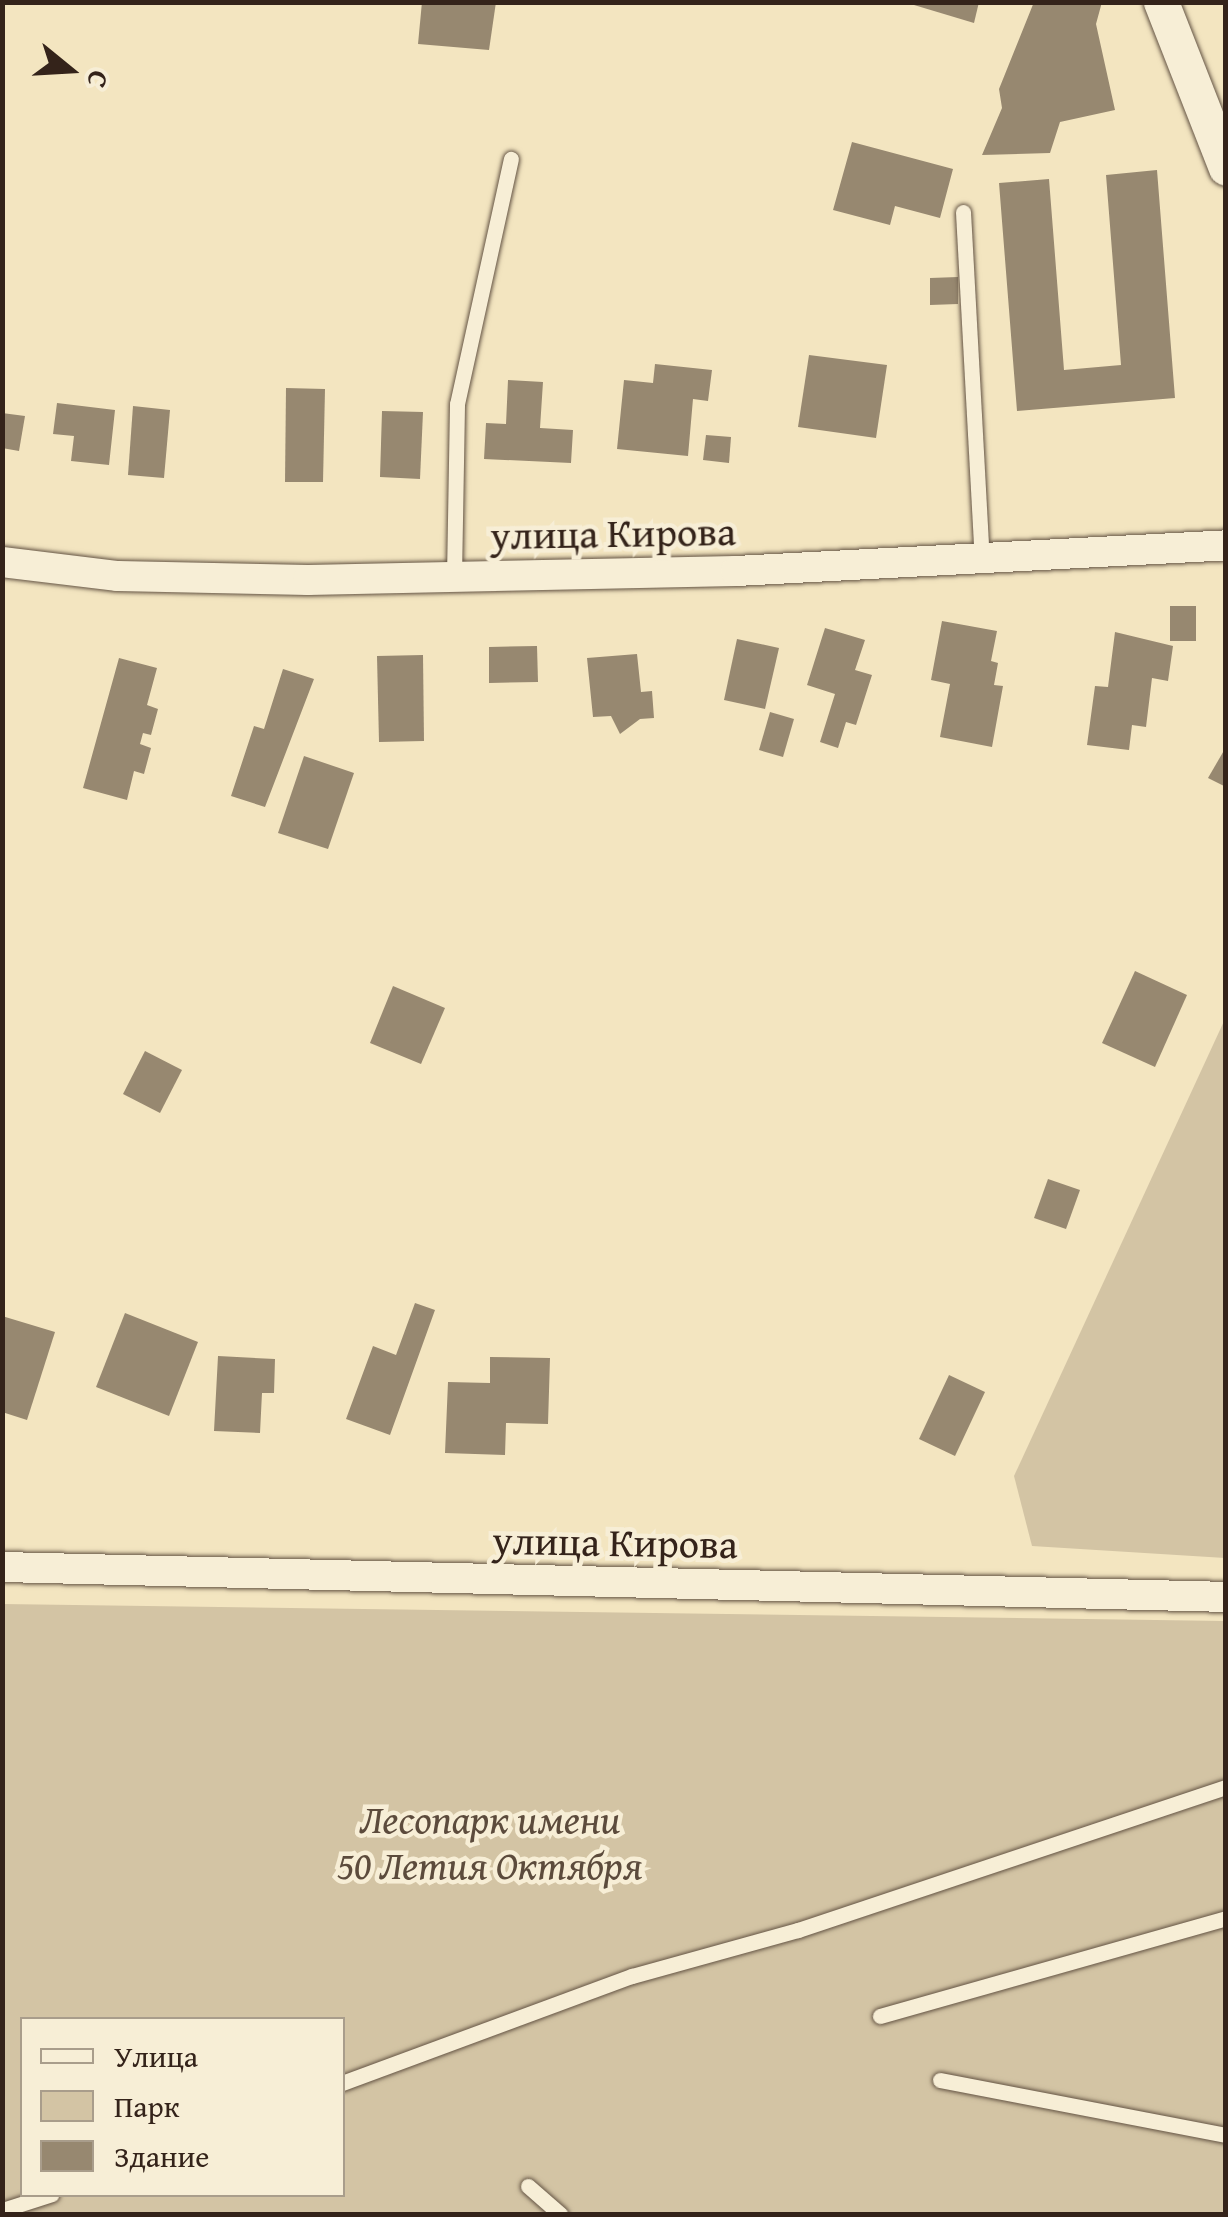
<!DOCTYPE html>
<html>
<head>
<meta charset="utf-8">
<style>
  body { margin:0 }
  #map { position:relative; width:1228px; height:2217px; overflow:hidden; background:#f3e5c0; font-family:"Gentium Book Plus",serif }
  div>[style] { position:absolute }
  .green>* { inset:0; background:#d3c4a4 }
  .building>* { inset:0; background:#978870 }
  .roads { filter:drop-shadow(0 0 2px #645444) drop-shadow(0 0 2px #645444) }
  .service>* { height:15px; margin:-7.5px; padding:0 7.5px; transform-origin:7.5px; border-radius:7.5px; background:#f7eed6 }
  .minor>* { height:30px; margin:-15px; padding:0 15px; transform-origin:15px; border-radius:15px; background:#f7eed6 }
  .tertiary>* { height:35px; margin:-17.5px; padding:0 17.5px; transform-origin:17.5px; border-radius:17.5px; background:#f7eed6 }
  span { translate:-50% -50%; white-space:nowrap; text-align:center; line-height:1.15; -webkit-text-stroke:9px #f7eed6; paint-order:stroke }
  .street-label { font-size:40px; color:#34231a }
  .park-label { font-size:40px; color:#5c4b3c; font-style:italic }
  .frame { position:absolute; inset:0; border:5px solid #34231a; pointer-events:none }
  .legend { position:absolute; left:20px; top:2017px; width:325px; height:180px; box-sizing:border-box; background:#f7eed6; border:2px solid #a99d8b; margin:0; padding:12px 18px; list-style:none; font-size:30px; color:#34231a }
  .legend li { display:flex; align-items:center; gap:20px; height:50px }
  .legend b { width:50px; border:2px solid #a99d8b }
  .north { position:absolute; left:20px; top:20px; width:100px; height:100px; -webkit-text-stroke:8px #f7eed6; paint-order:stroke; rotate:108deg; font-size:28px; font-weight:700; line-height:40px; text-align:center; color:#34231a }
  .north::after { content:''; display:block; margin:auto; width:35px; height:45px; background:#34231a; clip-path:polygon(50% 0,100% 100%,50% 72%,0 100%) }
</style>
</head>
<body>
<div id="map">
  <div class="green">
    <i style="clip-path:polygon(1225px 1019px,1225px 1558px,1032px 1546px,1014px 1476px)"></i>
    <i style="clip-path:polygon(evenodd,2px 1604px,1225px 1621px,1225px 2214px,3px 2214px,2px 1604px,22px 2020px,342px 2020px,342px 2194px,22px 2194px,22px 2020px)"></i>
  </div>
  <div class="building">
    <i style="clip-path:polygon(422px 2px,496px 2px,489px 50px,418px 44px)"></i>
    <i style="clip-path:polygon(904px 2px,979px 2px,974px 23px)"></i>
    <i style="clip-path:polygon(1034px 2px,1102px 2px,1096px 24px,1115px 110px,1060px 122px,1050px 153px,982px 155px,1002px 108px,999px 89px)"></i>
    <i style="clip-path:polygon(852px 142px,953px 169px,940px 218px,895px 206px,890px 225px,833px 210px)"></i>
    <i style="clip-path:polygon(1157px 170px,1175px 398px,1017px 411px,999px 183px,1049px 179px,1064px 370px,1121px 365px,1106px 175px)"></i>
    <i style="clip-path:polygon(958px 277px,958px 304px,930px 305px,930px 278px)"></i>
    <i style="clip-path:polygon(809px 355px,887px 365px,876px 438px,798px 427px)"></i>
    <i style="clip-path:polygon(655px 364px,712px 370px,708px 401px,693px 399px,688px 456px,617px 449px,624px 380px,653px 383px)"></i>
    <i style="clip-path:polygon(508px 380px,543px 382px,540px 428px,573px 430px,571px 463px,484px 459px,486px 423px,506px 424px)"></i>
    <i style="clip-path:polygon(286px 388px,325px 389px,323px 482px,285px 482px)"></i>
    <i style="clip-path:polygon(57px 403px,115px 410px,109px 465px,71px 461px,74px 436px,53px 434px)"></i>
    <i style="clip-path:polygon(133px 406px,170px 410px,164px 478px,128px 475px)"></i>
    <i style="clip-path:polygon(382px 411px,423px 412px,420px 479px,380px 477px)"></i>
    <i style="clip-path:polygon(2px 413px,25px 416px,19px 451px,2px 448px)"></i>
    <i style="clip-path:polygon(706px 435px,731px 437px,729px 463px,703px 460px)"></i>
    <i style="clip-path:polygon(1170px 606px,1196px 606px,1196px 641px,1170px 641px)"></i>
    <i style="clip-path:polygon(942px 621px,997px 631px,991px 661px,998px 663px,994px 685px,1003px 686px,992px 747px,940px 737px,950px 684px,931px 680px)"></i>
    <i style="clip-path:polygon(825px 628px,865px 640px,855px 670px,872px 675px,856px 725px,846px 722px,838px 748px,820px 742px,835px 694px,807px 685px)"></i>
    <i style="clip-path:polygon(1115px 632px,1173px 646px,1168px 681px,1152px 678px,1146px 727px,1132px 725px,1129px 750px,1087px 745px,1095px 686px,1108px 687px)"></i>
    <i style="clip-path:polygon(737px 639px,779px 648px,765px 709px,724px 700px)"></i>
    <i style="clip-path:polygon(537px 646px,538px 682px,489px 683px,489px 647px)"></i>
    <i style="clip-path:polygon(637px 654px,641px 692px,652px 691px,654px 718px,640px 719px,620px 734px,611px 716px,593px 717px,587px 658px)"></i>
    <i style="clip-path:polygon(423px 655px,424px 741px,379px 742px,377px 656px)"></i>
    <i style="clip-path:polygon(119px 658px,157px 668px,147px 705px,158px 709px,151px 735px,143px 733px,140px 744px,151px 748px,144px 774px,134px 771px,127px 800px,83px 788px)"></i>
    <i style="clip-path:polygon(283px 669px,314px 679px,265px 807px,231px 796px,254px 726px,264px 729px)"></i>
    <i style="clip-path:polygon(770px 712px,794px 719px,783px 757px,759px 750px)"></i>
    <i style="clip-path:polygon(1226px 747px,1226px 787px,1208px 778px)"></i>
    <i style="clip-path:polygon(304px 756px,354px 773px,328px 849px,278px 833px)"></i>
    <i style="clip-path:polygon(1135px 971px,1187px 995px,1155px 1067px,1102px 1043px)"></i>
    <i style="clip-path:polygon(393px 986px,445px 1008px,421px 1064px,370px 1043px)"></i>
    <i style="clip-path:polygon(145px 1051px,182px 1070px,160px 1113px,123px 1094px)"></i>
    <i style="clip-path:polygon(1048px 1179px,1080px 1190px,1066px 1229px,1034px 1218px)"></i>
    <i style="clip-path:polygon(415px 1303px,435px 1310px,390px 1435px,346px 1419px,373px 1346px,396px 1355px)"></i>
    <i style="clip-path:polygon(125px 1313px,198px 1342px,169px 1416px,96px 1387px)"></i>
    <i style="clip-path:polygon(2px 1316px,55px 1332px,27px 1420px,2px 1412px)"></i>
    <i style="clip-path:polygon(218px 1356px,275px 1359px,274px 1393px,262px 1393px,260px 1433px,214px 1431px)"></i>
    <i style="clip-path:polygon(490px 1357px,550px 1358px,548px 1424px,506px 1423px,505px 1455px,445px 1453px,448px 1382px,490px 1383px)"></i>
    <i style="clip-path:polygon(949px 1375px,985px 1392px,955px 1456px,919px 1439px)"></i>
  </div>
  <div class="roads">
    <div class="service">
      <i style="left:963px;top:212px;width:347px;rotate:86.9deg"></i>
      <i style="left:454px;top:577px;width:173px;rotate:-89deg"></i>
      <i style="left:457px;top:404px;width:251px;rotate:-77.6deg"></i>
      <i style="left:880px;top:2016px;width:360px;rotate:-15.8deg"></i>
      <i style="left:940px;top:2080px;width:291px;rotate:10.9deg"></i>
      <i style="left:342px;top:2083px;width:309px;rotate:-20.3deg"></i>
      <i style="left:632px;top:1976px;width:172px;rotate:-15.5deg"></i>
      <i style="left:798px;top:1930px;width:451px;rotate:-18.5deg"></i>
      <i style="left:528px;top:2186px;width:43px;rotate:41.2deg"></i>
      <i style="left:2px;top:2210px;width:52px;rotate:-17.7deg"></i>
    </div>
    <div class="minor">
      <i style="left:2px;top:562px;width:117px;rotate:6.9deg"></i>
      <i style="left:118px;top:576px;width:190px;rotate:1.2deg"></i>
      <i style="left:308px;top:580px;width:428px;rotate:-1.2deg"></i>
      <i style="left:736px;top:571px;width:491px;rotate:-3deg"></i>
      <i style="left:2px;top:1567px;width:1224px;rotate:1.4deg"></i>
    </div>
    <div class="tertiary">
      <i style="left:1161px;top:2px;width:178px;rotate:68.6deg"></i>
    </div>
  </div>
  <div class="street-label">
    <span style="left:613px;top:533px;rotate:-1deg">улица Кирова</span>
    <span style="left:615px;top:1542px;rotate:1deg">улица Кирова</span>
  </div>
  <div class="park-label">
    <span style="left:490px;top:1842px">Лесопарк имени<br>50 Летия Октября</span>
  </div>
  <div class="frame"></div>
  <ul class="legend">
  <li><b style="height:12px;background:#f7eed6"></b>Улица</li>
  <li><b style="height:28px;background:#d3c4a4"></b>Парк</li>
  <li><b style="height:28px;background:#978870"></b>Здание</li>
  </ul>
  <div class="north">С</div>
</div>
</body>
</html>
